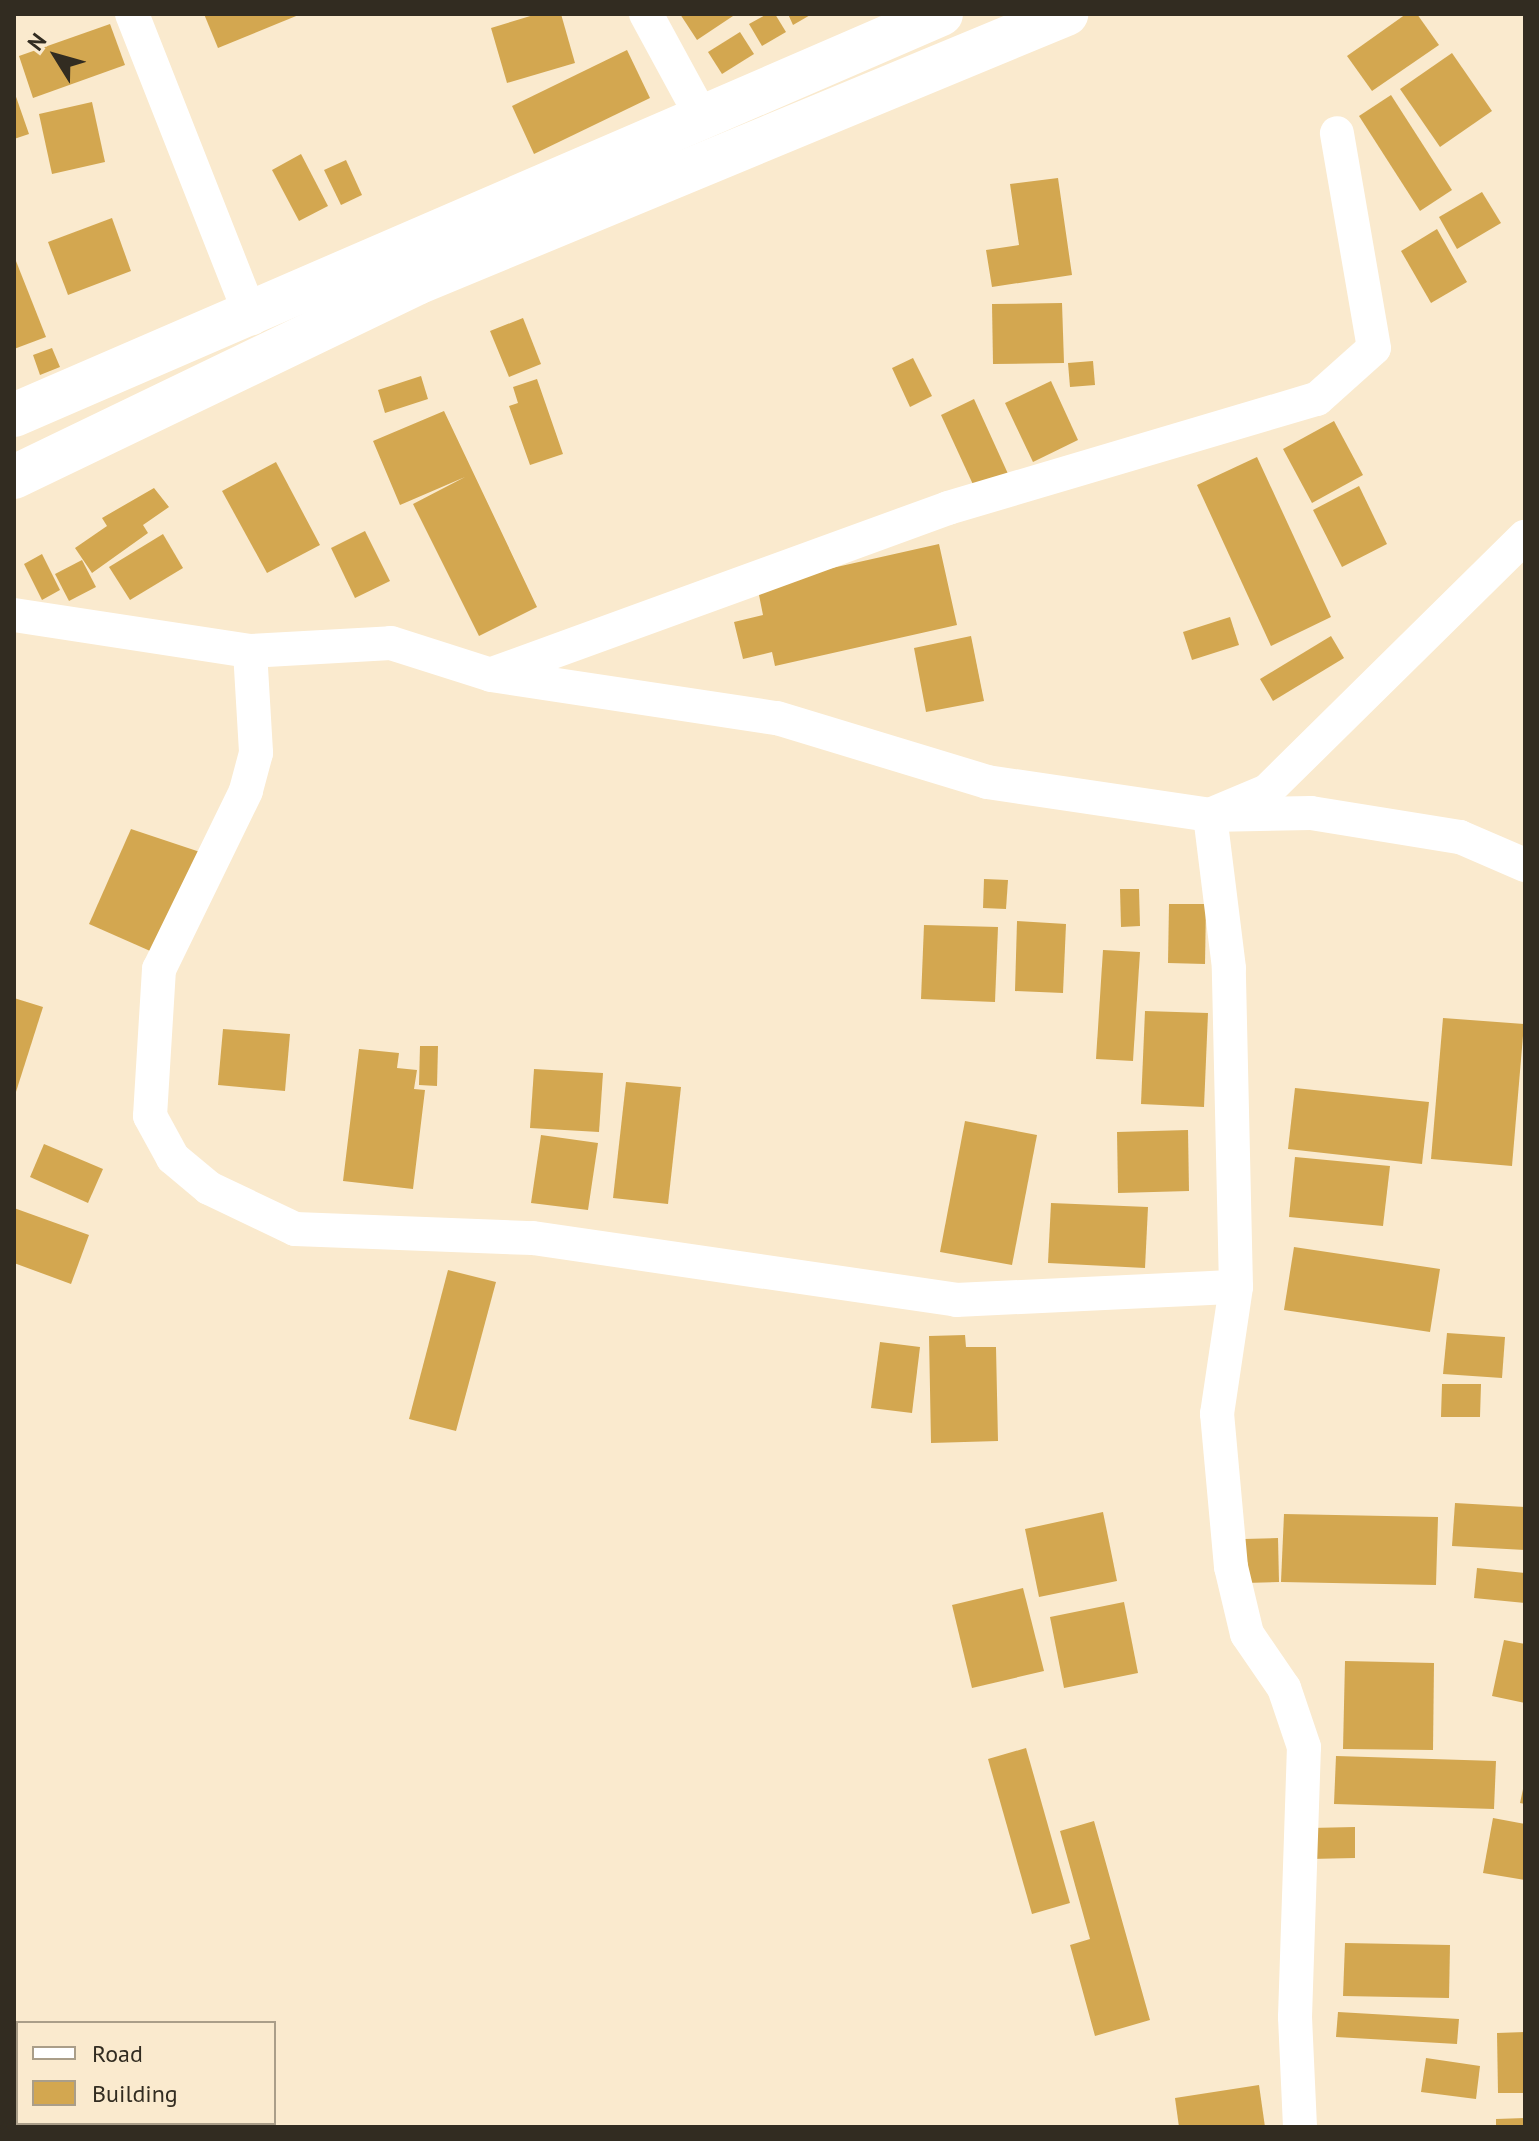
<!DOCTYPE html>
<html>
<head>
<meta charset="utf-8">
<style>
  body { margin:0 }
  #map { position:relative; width:1539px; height:2141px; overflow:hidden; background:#faeace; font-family:"PT Sans",sans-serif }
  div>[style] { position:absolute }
  .building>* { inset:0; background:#d3a750 }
  .minor>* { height:34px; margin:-17px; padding:0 17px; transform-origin:17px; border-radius:17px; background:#fff }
  .primary>* { height:44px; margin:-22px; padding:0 22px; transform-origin:22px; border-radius:22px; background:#fff }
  span { translate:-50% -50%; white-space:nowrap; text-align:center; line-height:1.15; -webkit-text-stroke:8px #faeace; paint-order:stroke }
  .frame { position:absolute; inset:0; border:16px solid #322c21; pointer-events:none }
  .legend { position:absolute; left:16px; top:2021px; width:260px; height:104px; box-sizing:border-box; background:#faeace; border:2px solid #aa9e89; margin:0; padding:10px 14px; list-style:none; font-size:24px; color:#322c21 }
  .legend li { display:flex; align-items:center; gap:16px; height:40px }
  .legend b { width:40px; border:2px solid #aa9e89 }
  .north { position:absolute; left:16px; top:16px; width:80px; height:80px; -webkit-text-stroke:6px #faeace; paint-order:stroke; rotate:307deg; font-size:22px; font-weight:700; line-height:32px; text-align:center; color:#322c21 }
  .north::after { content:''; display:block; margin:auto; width:28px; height:36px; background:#322c21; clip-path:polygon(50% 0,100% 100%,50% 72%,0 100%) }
</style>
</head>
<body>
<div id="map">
  <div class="building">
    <i style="clip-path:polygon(204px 14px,301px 14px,218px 48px)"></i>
    <i style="clip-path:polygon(537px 14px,561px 14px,575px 63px,507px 83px,491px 28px)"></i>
    <i style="clip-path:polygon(680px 14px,736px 14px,697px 40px)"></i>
    <i style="clip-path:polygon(767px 14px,775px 14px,786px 32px,762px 46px,749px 24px)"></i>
    <i style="clip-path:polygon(788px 14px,812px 14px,793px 25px)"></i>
    <i style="clip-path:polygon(1406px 14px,1417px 14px,1439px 45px,1372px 91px,1347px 56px)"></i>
    <i style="clip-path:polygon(110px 24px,125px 65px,33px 98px,19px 56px)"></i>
    <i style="clip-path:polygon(740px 32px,754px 54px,722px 74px,708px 52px)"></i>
    <i style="clip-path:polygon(627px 50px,650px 98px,534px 154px,512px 106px)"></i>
    <i style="clip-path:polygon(1452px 53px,1492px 111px,1440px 147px,1400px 89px)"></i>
    <i style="clip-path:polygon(14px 91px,29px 134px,14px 139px)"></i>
    <i style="clip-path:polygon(1391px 95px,1452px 190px,1420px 211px,1359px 116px)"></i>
    <i style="clip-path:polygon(92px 102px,105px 162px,52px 174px,39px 114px)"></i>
    <i style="clip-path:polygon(301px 154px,328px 206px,299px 221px,272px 170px)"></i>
    <i style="clip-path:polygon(346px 160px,362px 195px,341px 205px,324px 170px)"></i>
    <i style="clip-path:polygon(1058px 178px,1072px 275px,992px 287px,986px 250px,1019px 245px,1010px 184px)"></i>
    <i style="clip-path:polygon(1482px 192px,1501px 223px,1457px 249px,1439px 217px)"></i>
    <i style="clip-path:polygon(112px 218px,131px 271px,68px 295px,48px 242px)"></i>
    <i style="clip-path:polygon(1437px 229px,1467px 282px,1431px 303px,1401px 251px)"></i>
    <i style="clip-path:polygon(14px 256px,46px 337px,14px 349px)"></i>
    <i style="clip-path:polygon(1062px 303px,1064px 363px,993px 364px,992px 304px)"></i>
    <i style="clip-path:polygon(523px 318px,541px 364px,509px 377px,490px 331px)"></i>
    <i style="clip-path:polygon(52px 348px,60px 367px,40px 375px,33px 355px)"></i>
    <i style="clip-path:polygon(913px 358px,932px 396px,910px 407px,892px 368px)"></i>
    <i style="clip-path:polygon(1093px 361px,1095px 385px,1070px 387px,1068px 363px)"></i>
    <i style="clip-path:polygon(421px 376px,428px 399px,385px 413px,378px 390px)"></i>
    <i style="clip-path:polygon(537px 379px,563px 454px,530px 465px,509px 406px,518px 403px,513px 387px)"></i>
    <i style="clip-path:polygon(1051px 381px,1078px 440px,1033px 462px,1005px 403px)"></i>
    <i style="clip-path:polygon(974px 399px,1009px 476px,976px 491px,941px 415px)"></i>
    <i style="clip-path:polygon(444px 411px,537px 607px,479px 636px,413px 504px,465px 477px,400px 505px,373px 441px)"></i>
    <i style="clip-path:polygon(1334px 421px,1363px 475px,1312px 503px,1283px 449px)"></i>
    <i style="clip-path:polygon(1257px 457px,1331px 617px,1271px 646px,1197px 485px)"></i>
    <i style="clip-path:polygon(276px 462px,320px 545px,267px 573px,222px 491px)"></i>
    <i style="clip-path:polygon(1359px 486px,1387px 544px,1342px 567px,1313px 510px)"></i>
    <i style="clip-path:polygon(154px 488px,169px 507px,143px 525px,148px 533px,92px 573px,75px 548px,107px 526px,102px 518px)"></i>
    <i style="clip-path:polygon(365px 531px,390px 581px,355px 598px,331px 548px)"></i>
    <i style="clip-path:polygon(163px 534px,183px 568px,130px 600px,109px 567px)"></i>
    <i style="clip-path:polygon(939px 544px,957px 625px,775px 666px,772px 652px,743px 659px,734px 622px,763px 615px,757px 585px)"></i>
    <i style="clip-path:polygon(42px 554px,60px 590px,42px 600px,24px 564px)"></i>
    <i style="clip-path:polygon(82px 560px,96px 587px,69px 601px,55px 574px)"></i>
    <i style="clip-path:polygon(1230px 617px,1239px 645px,1192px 660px,1183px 632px)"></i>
    <i style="clip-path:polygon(971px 636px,984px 701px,926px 712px,914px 648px)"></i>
    <i style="clip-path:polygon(1331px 636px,1344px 658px,1273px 701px,1260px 679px)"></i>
    <i style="clip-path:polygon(131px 829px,203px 853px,157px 954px,89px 924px)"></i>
    <i style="clip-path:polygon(984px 879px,1008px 880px,1006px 909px,983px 908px)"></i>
    <i style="clip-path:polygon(1120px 889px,1139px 889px,1140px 926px,1121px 927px)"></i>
    <i style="clip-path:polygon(1169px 904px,1206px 904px,1205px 964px,1168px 963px)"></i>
    <i style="clip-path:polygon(1017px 921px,1066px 924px,1063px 993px,1015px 991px)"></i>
    <i style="clip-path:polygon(924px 925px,998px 927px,995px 1002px,921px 999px)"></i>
    <i style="clip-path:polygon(1103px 950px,1140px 952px,1133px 1061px,1096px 1059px)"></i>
    <i style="clip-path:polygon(14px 998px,43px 1007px,15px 1095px,14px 1095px)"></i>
    <i style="clip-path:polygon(1145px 1011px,1208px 1013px,1204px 1107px,1141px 1104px)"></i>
    <i style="clip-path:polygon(1443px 1018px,1524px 1024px,1512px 1166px,1431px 1159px)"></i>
    <i style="clip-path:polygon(223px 1029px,290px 1034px,285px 1091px,218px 1085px)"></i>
    <i style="clip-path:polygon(420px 1046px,438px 1046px,437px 1086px,419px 1085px)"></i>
    <i style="clip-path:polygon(359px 1049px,399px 1053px,397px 1068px,417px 1070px,414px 1089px,425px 1090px,413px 1189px,343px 1181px)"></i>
    <i style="clip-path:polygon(534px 1069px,603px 1073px,599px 1132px,530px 1128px)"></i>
    <i style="clip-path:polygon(626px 1082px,681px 1087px,668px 1204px,613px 1198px)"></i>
    <i style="clip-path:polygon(1295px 1088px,1429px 1102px,1422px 1164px,1288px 1149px)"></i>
    <i style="clip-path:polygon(965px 1121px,1037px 1135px,1012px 1265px,940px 1252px)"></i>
    <i style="clip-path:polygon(1188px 1130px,1189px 1191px,1118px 1193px,1117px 1132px)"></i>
    <i style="clip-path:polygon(541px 1135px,598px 1143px,588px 1210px,531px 1203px)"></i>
    <i style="clip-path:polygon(44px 1144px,103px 1169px,88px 1203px,30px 1177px)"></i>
    <i style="clip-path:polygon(1295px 1157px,1390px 1166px,1383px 1226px,1289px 1217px)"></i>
    <i style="clip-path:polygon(1051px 1203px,1148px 1207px,1145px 1268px,1048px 1263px)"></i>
    <i style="clip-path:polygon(14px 1208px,89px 1235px,71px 1284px,14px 1263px)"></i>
    <i style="clip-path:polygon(1294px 1247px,1440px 1269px,1430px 1332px,1284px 1310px)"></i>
    <i style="clip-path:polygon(448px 1270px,496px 1282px,456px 1431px,409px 1419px)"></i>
    <i style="clip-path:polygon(1447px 1333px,1505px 1337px,1502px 1378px,1443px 1374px)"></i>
    <i style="clip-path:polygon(965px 1335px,966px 1347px,996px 1347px,998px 1441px,931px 1443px,929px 1336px)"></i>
    <i style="clip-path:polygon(880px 1342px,920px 1347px,912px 1413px,871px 1408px)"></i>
    <i style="clip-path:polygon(1442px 1384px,1481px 1384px,1480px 1417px,1441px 1417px)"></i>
    <i style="clip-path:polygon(1455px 1503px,1525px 1507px,1525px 1550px,1452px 1546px)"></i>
    <i style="clip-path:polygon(1103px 1512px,1117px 1581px,1039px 1597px,1025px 1529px)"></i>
    <i style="clip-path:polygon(1284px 1514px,1438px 1517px,1436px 1585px,1281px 1582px)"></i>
    <i style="clip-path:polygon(1278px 1538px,1279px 1582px,1245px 1583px,1244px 1539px)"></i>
    <i style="clip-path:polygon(1477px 1568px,1525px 1573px,1525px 1603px,1474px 1598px)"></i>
    <i style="clip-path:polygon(1023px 1588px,1044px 1671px,972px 1688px,952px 1605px)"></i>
    <i style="clip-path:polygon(1124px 1602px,1138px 1673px,1064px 1688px,1050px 1617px)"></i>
    <i style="clip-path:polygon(1504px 1640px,1525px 1644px,1525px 1703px,1492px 1696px)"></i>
    <i style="clip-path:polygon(1345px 1661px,1434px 1663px,1433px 1750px,1343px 1749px)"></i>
    <i style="clip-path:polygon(1026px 1748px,1070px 1903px,1032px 1914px,988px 1759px)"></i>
    <i style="clip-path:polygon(1336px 1756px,1496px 1761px,1494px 1809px,1334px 1804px)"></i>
    <i style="clip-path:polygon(1525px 1780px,1525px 1804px,1520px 1803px)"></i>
    <i style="clip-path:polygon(1493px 1818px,1525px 1824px,1525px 1880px,1483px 1873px)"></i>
    <i style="clip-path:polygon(1094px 1821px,1150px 2020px,1095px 2036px,1070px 1945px,1090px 1939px,1060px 1831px)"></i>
    <i style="clip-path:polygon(1355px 1827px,1355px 1858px,1310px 1859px,1310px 1828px)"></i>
    <i style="clip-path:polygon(1345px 1943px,1450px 1945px,1449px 1998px,1343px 1996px)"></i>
    <i style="clip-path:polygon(1338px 2012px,1459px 2019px,1457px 2044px,1336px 2037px)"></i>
    <i style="clip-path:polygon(1525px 2032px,1525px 2093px,1498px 2093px,1497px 2033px)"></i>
    <i style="clip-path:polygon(1426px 2058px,1480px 2066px,1476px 2099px,1421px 2092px)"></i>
    <i style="clip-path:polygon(1259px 2085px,1265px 2127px,1179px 2127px,1175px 2098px)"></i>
    <i style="clip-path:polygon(1525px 2118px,1525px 2127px,1496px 2127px,1496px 2119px)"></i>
  </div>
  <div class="minor">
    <i style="left:132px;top:14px;width:327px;rotate:68.5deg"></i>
    <i style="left:646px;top:14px;width:122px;rotate:61.5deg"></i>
    <i style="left:14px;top:615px;width:239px;rotate:8.7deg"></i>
    <i style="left:250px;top:651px;width:141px;rotate:-3.2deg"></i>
    <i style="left:391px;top:643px;width:105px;rotate:17.7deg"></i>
    <i style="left:491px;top:675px;width:289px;rotate:8.6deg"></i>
    <i style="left:777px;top:718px;width:220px;rotate:16.9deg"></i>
    <i style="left:987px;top:782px;width:225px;rotate:8.4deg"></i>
    <i style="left:1210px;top:815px;width:101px;rotate:-1.1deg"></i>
    <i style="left:1311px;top:813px;width:151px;rotate:9.2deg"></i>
    <i style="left:1460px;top:837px;width:71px;rotate:23.3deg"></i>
    <i style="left:250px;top:651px;width:102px;rotate:86.6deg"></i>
    <i style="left:256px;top:753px;width:39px;rotate:105deg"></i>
    <i style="left:246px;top:791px;width:198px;rotate:116deg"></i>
    <i style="left:159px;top:969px;width:147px;rotate:93.5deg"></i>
    <i style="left:150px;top:1116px;width:48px;rotate:61.3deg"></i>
    <i style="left:173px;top:1158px;width:47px;rotate:39.8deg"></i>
    <i style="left:209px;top:1188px;width:95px;rotate:25.5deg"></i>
    <i style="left:295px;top:1229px;width:238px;rotate:2.2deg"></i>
    <i style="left:533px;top:1238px;width:428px;rotate:8.3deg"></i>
    <i style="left:956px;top:1300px;width:280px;rotate:-2.7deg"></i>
    <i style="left:495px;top:673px;width:482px;rotate:-20deg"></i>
    <i style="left:948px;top:508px;width:385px;rotate:-16.5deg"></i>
    <i style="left:1317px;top:399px;width:76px;rotate:-41.8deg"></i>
    <i style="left:1374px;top:348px;width:218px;rotate:-99.8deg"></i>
    <i style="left:1300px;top:2127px;width:110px;rotate:-92.6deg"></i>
    <i style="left:1295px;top:2017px;width:270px;rotate:-88.1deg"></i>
    <i style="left:1304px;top:1747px;width:62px;rotate:-108.7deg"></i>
    <i style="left:1284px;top:1688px;width:65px;rotate:-124.4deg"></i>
    <i style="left:1247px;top:1634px;width:69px;rotate:-103.4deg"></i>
    <i style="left:1231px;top:1567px;width:154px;rotate:-95.2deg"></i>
    <i style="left:1217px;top:1414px;width:128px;rotate:-81.5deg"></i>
    <i style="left:1236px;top:1287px;width:319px;rotate:-91.3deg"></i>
    <i style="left:1229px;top:968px;width:154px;rotate:-97.1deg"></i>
    <i style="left:1210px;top:815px;width:62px;rotate:-22.8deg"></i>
    <i style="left:1267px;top:791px;width:362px;rotate:-44.6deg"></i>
  </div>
  <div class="primary">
    <i style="left:14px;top:415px;width:1010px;rotate:-23.39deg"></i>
    <i style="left:14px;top:477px;width:447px;rotate:-25.7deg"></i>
    <i style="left:417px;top:283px;width:703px;rotate:-22.51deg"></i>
  </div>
  <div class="frame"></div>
  <ul class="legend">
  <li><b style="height:10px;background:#fff"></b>Road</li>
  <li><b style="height:22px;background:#d3a750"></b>Building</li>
  </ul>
  <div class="north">N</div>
</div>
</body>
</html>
